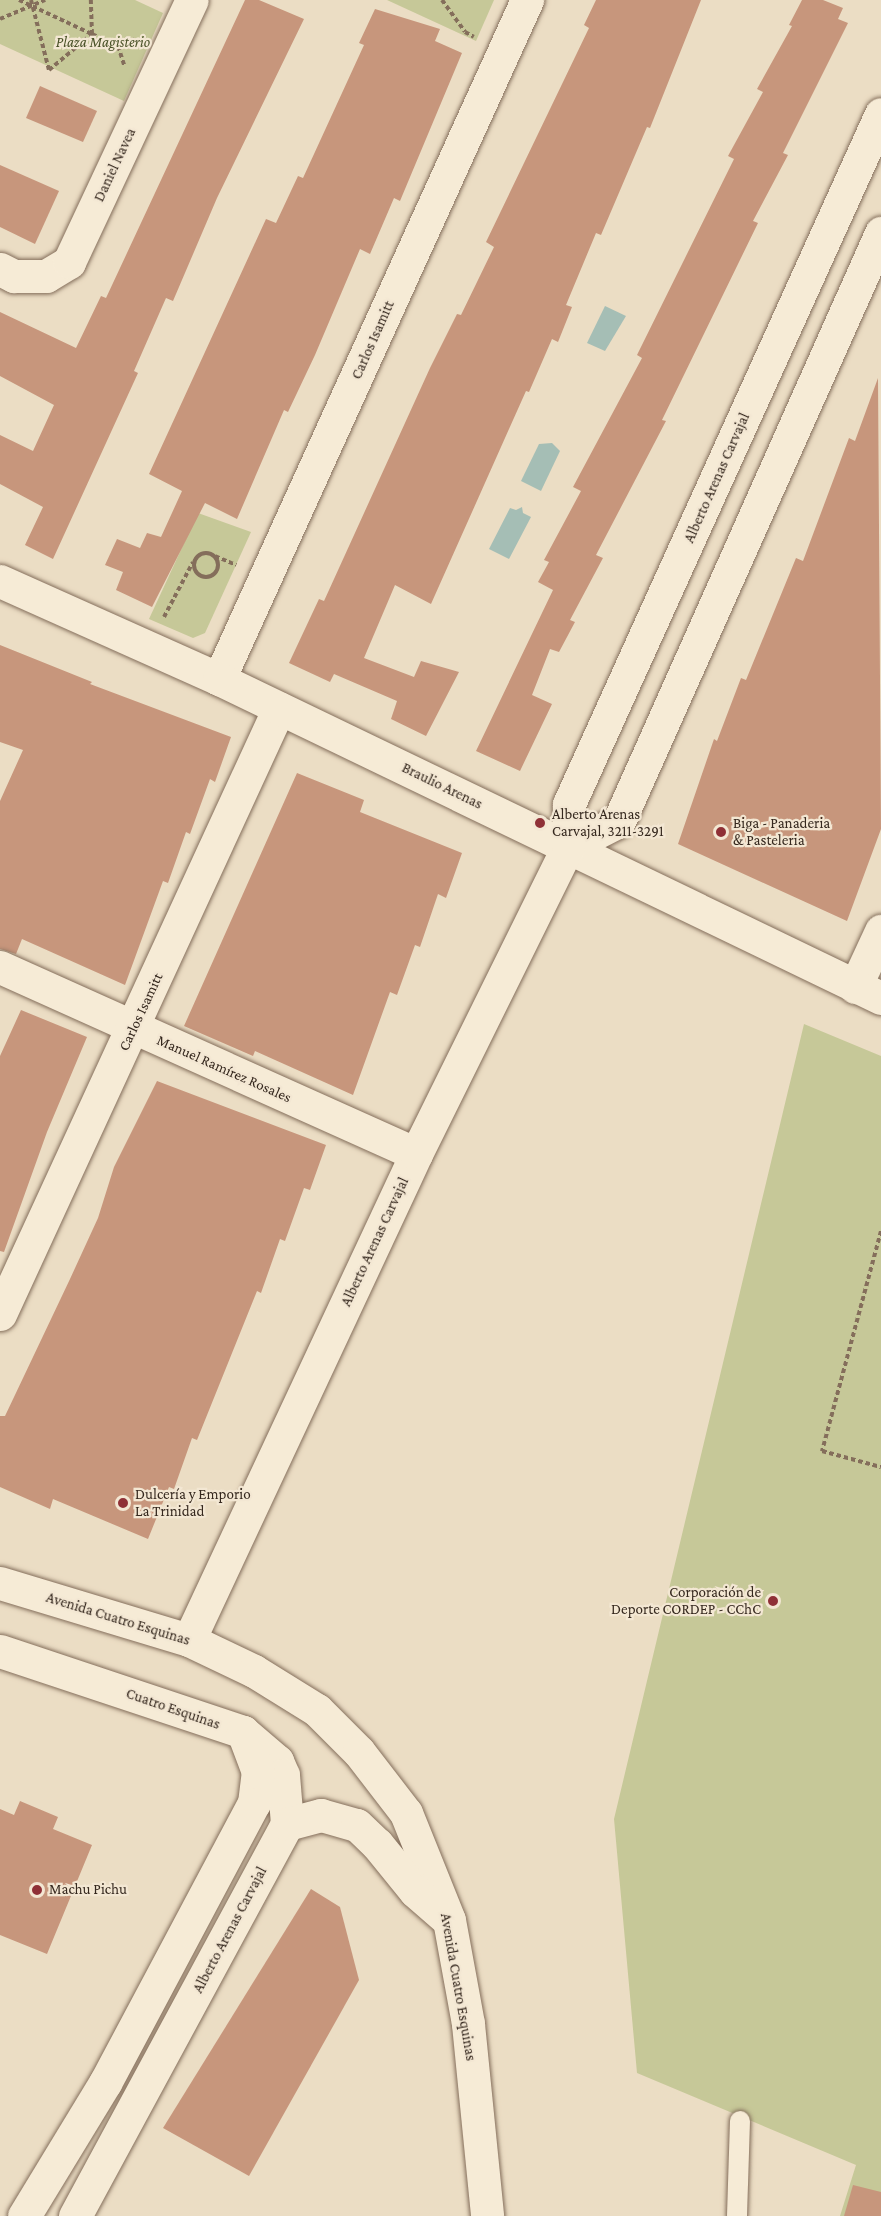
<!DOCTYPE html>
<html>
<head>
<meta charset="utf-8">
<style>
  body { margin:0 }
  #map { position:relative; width:881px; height:2216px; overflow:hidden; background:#ebddc4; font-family:"Crimson Pro",serif }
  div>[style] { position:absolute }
  .green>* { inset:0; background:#c6c898 }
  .water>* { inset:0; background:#a5beb5 }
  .building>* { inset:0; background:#c7967c }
  .path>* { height:4px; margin-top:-2px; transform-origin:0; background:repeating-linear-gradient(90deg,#846e5b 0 4.5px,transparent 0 7.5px) }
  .path>.ring { margin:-2px; padding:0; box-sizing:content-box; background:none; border:4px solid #846e5b; border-radius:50% }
  .roads { filter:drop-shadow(0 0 2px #846e5b) drop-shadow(0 0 2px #846e5b) }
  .lane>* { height:20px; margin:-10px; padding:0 10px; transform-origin:10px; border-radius:10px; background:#f6ebd6 }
  .street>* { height:33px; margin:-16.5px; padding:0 16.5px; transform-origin:16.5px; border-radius:16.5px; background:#f6ebd6 }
  .secondary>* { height:33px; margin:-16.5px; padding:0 16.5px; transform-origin:16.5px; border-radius:16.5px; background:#f6ebd6 }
  .dots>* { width:16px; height:16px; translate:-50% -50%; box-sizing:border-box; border:3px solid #f3e7d3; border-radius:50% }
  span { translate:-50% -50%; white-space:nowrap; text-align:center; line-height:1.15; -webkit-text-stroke:4.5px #f3e7d3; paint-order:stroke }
  .park-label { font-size:15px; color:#485026; font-style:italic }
  .street-label { font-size:15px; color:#35281e }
  .poi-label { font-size:15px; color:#35281e }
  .left { translate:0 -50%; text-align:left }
  .right { translate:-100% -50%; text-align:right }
</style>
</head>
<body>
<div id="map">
  <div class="green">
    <i style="clip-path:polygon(0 0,135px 0,163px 13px,124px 101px,0 44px)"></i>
    <i style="clip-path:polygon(387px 0,494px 0,476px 41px)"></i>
    <i style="clip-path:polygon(198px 513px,251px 532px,205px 633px,193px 638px,149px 619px)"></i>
    <i style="clip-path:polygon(804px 1024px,881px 1056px,881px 2216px,840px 2216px,856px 2165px,637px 2073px,614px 1819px)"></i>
  </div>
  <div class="water">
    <i style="clip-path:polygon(605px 306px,626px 316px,605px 351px,587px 343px)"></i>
    <i style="clip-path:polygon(552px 443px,560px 451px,541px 491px,521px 481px,539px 444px)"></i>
    <i style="clip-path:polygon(522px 507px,523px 513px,531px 517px,509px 559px,489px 549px,510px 508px,516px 510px)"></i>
  </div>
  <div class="building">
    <i style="clip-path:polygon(245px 0,259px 0,304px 19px,217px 198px,173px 301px,166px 298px,134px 371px,138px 373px,53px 559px,25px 545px,43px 507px,0 484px,0 435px,33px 451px,54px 405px,0 376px,0 312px,76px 348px,101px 296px,106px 298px)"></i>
    <i style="clip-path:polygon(596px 0,701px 0,650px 128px,647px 127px,601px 235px,596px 233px,566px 305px,572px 307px,558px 342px,552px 339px,529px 392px,526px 391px,431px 604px,395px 585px,364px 658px,414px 677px,421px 661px,459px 672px,426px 736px,391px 719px,397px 701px,334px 674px,330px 682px,289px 663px,319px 599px,324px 601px,430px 368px,457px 314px,461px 315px,494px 247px,486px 242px,589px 28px,584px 25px)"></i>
    <i style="clip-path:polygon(802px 0,823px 0,843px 8px,838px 19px,848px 23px,783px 153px,788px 155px,753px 221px,758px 223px,662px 420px,666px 421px,596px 555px,603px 558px,570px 620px,575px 622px,559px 652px,550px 649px,532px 695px,552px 704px,520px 771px,476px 751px,553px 590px,538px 582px,549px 562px,544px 560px,581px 491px,573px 487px,642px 358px,637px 355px,734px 159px,728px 156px,763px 92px,757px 89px,792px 26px,789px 25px)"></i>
    <i style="clip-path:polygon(375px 9px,440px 29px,435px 41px,462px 53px,400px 201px,394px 198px,370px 254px,360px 249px,315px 355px,288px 412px,284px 410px,237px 519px,205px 503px,152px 607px,116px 590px,123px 572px,105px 565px,117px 539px,140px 548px,147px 533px,161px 537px,182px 491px,149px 474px,266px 219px,276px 223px,298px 176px,303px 178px,364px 45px,359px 43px)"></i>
    <i style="clip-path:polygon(40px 86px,97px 111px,83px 142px,26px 118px)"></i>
    <i style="clip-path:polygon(0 165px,59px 191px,35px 244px,0 227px)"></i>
    <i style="clip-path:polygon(878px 378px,881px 829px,847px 921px,678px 844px,714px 739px,717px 741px,741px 678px,746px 680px,796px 558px,803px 561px,849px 438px,855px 441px)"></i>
    <i style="clip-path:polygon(0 645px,92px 682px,90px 684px,231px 737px,215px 782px,210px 779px,190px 834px,186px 832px,168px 883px,163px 881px,125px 985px,22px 939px,16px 954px,0 949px,0 801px,23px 750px,0 742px)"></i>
    <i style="clip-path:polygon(297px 773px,364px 800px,360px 812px,462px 853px,446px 898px,438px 894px,420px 947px,415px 945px,397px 995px,390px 992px,353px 1095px,255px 1051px,253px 1056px,184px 1026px)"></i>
    <i style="clip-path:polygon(21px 1010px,87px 1037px,47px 1132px,4px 1252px,0 1251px,0 1056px)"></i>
    <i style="clip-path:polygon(157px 1081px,326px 1145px,310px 1190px,304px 1188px,285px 1241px,280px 1239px,261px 1293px,257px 1291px,197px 1440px,192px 1438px,174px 1489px,169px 1487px,148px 1539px,53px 1499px,50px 1509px,0 1487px,0 1416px,5px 1416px,70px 1279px,98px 1218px,114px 1167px)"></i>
    <i style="clip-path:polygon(20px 1801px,58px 1817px,53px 1829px,92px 1845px,47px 1954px,0 1935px,0 1809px,14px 1815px)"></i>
    <i style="clip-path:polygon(311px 1889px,340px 1907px,359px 1980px,249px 2176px,163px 2128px)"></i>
    <i style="clip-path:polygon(853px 2185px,881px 2192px,881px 2216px,844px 2216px)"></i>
  </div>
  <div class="path">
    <i style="left:19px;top:0;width:81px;rotate:25deg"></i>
    <i style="left:92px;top:34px;width:34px;rotate:-92deg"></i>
    <i style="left:31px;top:0;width:72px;rotate:75.6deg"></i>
    <i style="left:49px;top:70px;width:56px;rotate:-39.9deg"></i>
    <i style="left:92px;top:34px;width:29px;rotate:25deg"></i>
    <i style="left:118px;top:46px;width:18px;rotate:-22deg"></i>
    <i style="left:442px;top:0;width:39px;rotate:54deg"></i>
    <i style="left:465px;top:32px;width:10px;rotate:29deg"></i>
    <i style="left:0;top:19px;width:49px;rotate:-22.9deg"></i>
    <i style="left:118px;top:46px;width:20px;rotate:72deg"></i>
    <i class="ring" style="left:194px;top:553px;width:20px;height:20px"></i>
    <i style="left:215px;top:556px;width:23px;rotate:23deg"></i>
    <i style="left:164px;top:617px;width:62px;rotate:-62.2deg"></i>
    <i style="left:881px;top:1231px;width:228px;rotate:105deg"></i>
    <i style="left:822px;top:1451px;width:61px;rotate:15.2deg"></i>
  </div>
  <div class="roads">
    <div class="lane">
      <i style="left:737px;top:2216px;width:95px;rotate:-88.2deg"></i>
    </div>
    <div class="street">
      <i style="left:0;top:269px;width:16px;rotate:27deg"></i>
      <i style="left:14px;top:276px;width:32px"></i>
      <i style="left:46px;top:276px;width:27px;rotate:-31deg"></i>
      <i style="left:69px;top:262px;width:289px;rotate:-64.9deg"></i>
      <i style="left:219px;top:679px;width:746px;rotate:-65.6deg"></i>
      <i style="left:0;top:967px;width:456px;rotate:24.2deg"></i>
      <i style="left:855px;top:987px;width:62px;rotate:-65.1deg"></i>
      <i style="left:0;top:1314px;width:667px;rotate:-65.28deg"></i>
    </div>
    <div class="secondary">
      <i style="left:0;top:581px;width:240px;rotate:24.1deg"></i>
      <i style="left:219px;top:679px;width:735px;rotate:25.73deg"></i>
      <i style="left:568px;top:847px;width:57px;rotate:-27deg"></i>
      <i style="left:619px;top:821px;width:644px;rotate:-65.98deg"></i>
      <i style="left:0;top:1583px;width:197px;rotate:16.8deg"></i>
      <i style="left:189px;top:1640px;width:72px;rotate:25.5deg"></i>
      <i style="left:254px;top:1671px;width:74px;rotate:31.8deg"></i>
      <i style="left:317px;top:1710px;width:59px;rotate:45deg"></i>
      <i style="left:359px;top:1752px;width:77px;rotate:52.4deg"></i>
      <i style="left:406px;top:1813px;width:115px;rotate:68.1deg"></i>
      <i style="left:449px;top:1920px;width:106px;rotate:79.6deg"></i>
      <i style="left:468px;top:2024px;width:193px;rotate:84.3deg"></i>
      <i style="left:189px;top:1640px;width:536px;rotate:-64.96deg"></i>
      <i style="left:416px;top:1154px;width:343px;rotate:-63.7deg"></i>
      <i style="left:568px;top:847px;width:43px;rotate:-88.7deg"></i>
      <i style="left:569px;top:804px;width:757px;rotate:-65.67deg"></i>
      <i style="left:0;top:1651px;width:256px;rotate:18.4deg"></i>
      <i style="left:243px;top:1732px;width:45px;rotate:40.5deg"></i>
      <i style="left:277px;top:1761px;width:15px;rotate:67deg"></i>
      <i style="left:283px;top:1775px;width:49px;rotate:85.3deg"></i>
      <i style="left:24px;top:2216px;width:156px;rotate:-58.7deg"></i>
      <i style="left:105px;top:2083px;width:317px;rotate:-62deg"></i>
      <i style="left:254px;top:1803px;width:31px;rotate:-83deg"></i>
      <i style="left:258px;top:1772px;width:43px;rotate:-110.6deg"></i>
      <i style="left:75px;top:2216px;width:446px;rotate:-61.6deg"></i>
      <i style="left:287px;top:1824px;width:35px;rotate:-15deg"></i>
      <i style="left:321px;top:1815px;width:37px;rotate:16deg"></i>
      <i style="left:357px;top:1825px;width:28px;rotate:44deg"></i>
      <i style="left:377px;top:1844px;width:60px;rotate:51deg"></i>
      <i style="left:415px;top:1891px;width:40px;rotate:41deg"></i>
    </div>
  </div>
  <div class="dots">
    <i style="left:540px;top:823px;background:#8f3036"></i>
    <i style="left:721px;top:832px;background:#8f3036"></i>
    <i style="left:123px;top:1503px;background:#8f3036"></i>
    <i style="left:773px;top:1601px;background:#8f3036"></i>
    <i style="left:37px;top:1890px;background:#8f3036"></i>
  </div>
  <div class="park-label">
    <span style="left:103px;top:43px">Plaza Magisterio</span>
  </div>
  <div class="street-label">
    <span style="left:115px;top:165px;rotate:-65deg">Daniel Navea</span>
    <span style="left:373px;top:340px;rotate:-66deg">Carlos Isamitt</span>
    <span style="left:717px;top:478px;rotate:-66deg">Alberto Arenas Carvajal</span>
    <span style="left:442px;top:786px;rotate:26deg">Braulio Arenas</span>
    <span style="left:141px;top:1012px;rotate:-65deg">Carlos Isamitt</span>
    <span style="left:224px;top:1069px;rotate:24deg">Manuel Ramírez Rosales</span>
    <span style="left:375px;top:1242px;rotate:-65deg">Alberto Arenas Carvajal</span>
    <span style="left:118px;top:1619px;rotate:17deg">Avenida Cuatro Esquinas</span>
    <span style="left:173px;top:1709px;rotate:19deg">Cuatro Esquinas</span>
    <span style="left:230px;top:1930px;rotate:-62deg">Alberto Arenas Carvajal</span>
    <span style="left:458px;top:1987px;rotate:80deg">Avenida Cuatro Esquinas</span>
  </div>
  <div class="poi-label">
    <span class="left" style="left:552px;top:823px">Alberto Arenas<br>Carvajal, 3211-3291</span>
    <span class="left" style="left:733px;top:832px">Biga - Panaderia<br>&amp; Pasteleria</span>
    <span class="left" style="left:135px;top:1503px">Dulcería y Emporio<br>La Trinidad</span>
    <span class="right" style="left:761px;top:1601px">Corporación de<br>Deporte CORDEP - CChC</span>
    <span class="left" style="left:49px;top:1890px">Machu Pichu</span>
  </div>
</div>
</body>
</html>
